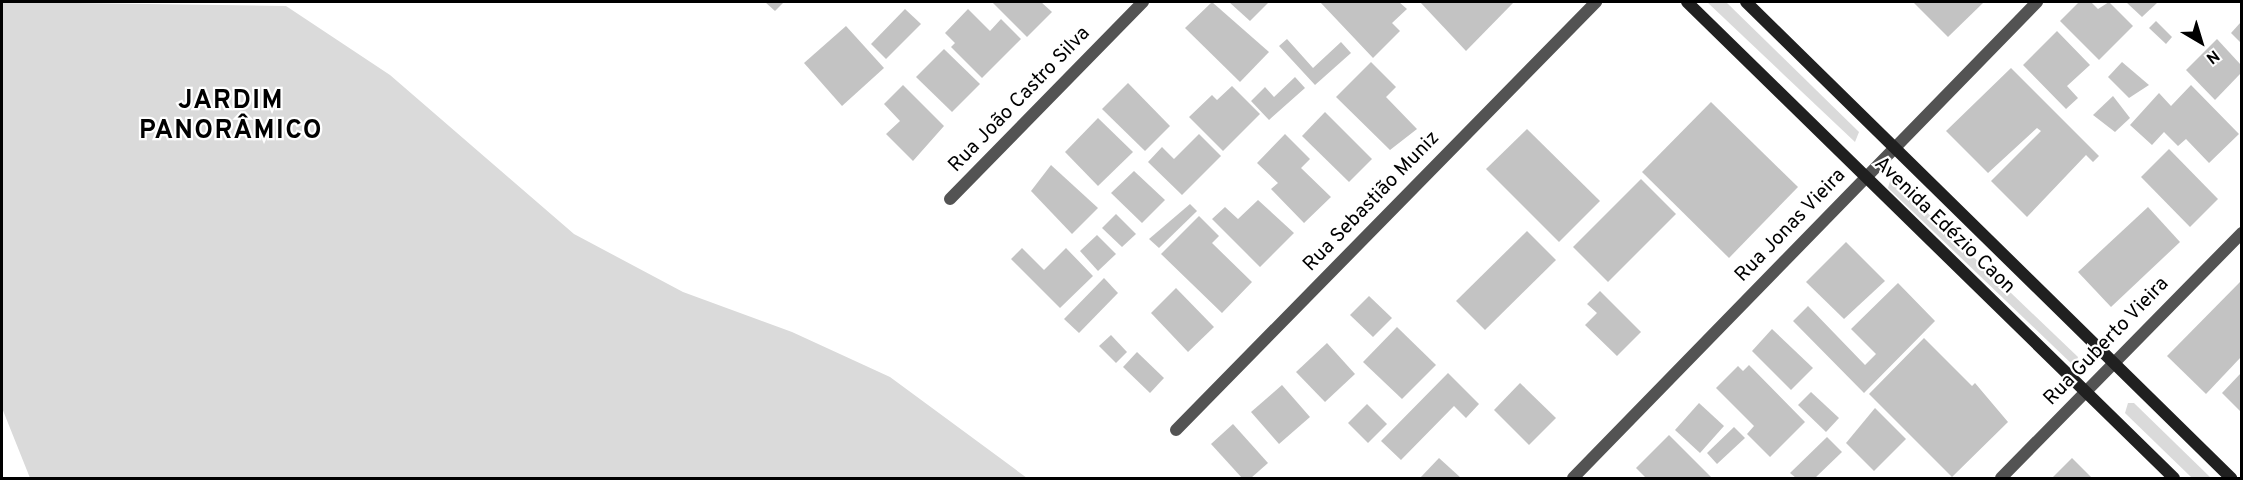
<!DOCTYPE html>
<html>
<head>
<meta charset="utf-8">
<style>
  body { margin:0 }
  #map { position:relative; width:2243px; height:480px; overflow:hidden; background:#fff; font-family:Overpass,sans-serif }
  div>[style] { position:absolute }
  .green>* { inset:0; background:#dadada }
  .building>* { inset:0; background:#c3c3c3 }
  .minor>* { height:12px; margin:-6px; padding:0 6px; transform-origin:6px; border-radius:6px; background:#535353 }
  .secondary>* { height:12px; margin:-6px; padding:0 6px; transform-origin:6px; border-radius:6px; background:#202020 }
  span { translate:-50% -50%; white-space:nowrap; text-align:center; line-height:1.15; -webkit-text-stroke:4.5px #fff; paint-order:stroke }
  .street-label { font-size:20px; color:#000 }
  .district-label { font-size:26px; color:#000; font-weight:700; letter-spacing:1.5px }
  .frame { position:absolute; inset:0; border:3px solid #000; pointer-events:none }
  .north { position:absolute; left:2171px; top:12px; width:60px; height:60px; -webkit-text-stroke:4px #fff; paint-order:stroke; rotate:142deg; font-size:16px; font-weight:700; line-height:24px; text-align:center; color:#000 }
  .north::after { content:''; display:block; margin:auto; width:21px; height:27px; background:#000; clip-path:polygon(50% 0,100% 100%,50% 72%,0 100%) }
</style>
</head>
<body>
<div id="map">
  <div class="green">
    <i style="clip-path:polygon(2px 2px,286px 6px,390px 75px,574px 234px,683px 292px,792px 332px,890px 377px,1027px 478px,30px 478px,2px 408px)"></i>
    <i style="clip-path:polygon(1707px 2px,1726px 2px,1859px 132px,1855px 142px)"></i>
    <i style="clip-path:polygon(1891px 178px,2078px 357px,2075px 367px,1888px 188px)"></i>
    <i style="clip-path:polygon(2128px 403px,2134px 403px,2211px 478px,2192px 478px,2125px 413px)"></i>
  </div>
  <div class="building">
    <i style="clip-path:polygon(765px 2px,784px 2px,775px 11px)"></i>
    <i style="clip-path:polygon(992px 2px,1041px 2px,1052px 12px,1027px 37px)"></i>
    <i style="clip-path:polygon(1212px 2px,1269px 52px,1240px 82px,1185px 28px)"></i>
    <i style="clip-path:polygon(1229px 2px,1269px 2px,1250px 21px)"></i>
    <i style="clip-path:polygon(1320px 2px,1399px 2px,1407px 9px,1392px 23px,1400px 31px,1373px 58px)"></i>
    <i style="clip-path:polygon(1420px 2px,1514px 2px,1466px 51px)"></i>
    <i style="clip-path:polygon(1913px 2px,1984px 2px,1948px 37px)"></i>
    <i style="clip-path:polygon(2079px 2px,2091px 2px,2098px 9px,2109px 2px,2133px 26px,2099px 60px,2060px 21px)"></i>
    <i style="clip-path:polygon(2126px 2px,2158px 2px,2142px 17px)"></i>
    <i style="clip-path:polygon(905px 9px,921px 24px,886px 59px,871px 44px)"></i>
    <i style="clip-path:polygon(968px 9px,990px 31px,1001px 19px,1021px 39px,982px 78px,951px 47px,955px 43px,945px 33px)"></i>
    <i style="clip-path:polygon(2156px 21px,2172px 37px,2166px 44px,2149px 28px)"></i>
    <i style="clip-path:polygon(2241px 22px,2241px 43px,2231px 33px)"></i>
    <i style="clip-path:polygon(846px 26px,884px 68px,842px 106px,804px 63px)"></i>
    <i style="clip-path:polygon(2057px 31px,2090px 65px,2067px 86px,2078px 98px,2066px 109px,2023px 65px)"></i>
    <i style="clip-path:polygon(1287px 39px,1313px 68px,1341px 42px,1351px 53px,1315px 85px,1279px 46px)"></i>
    <i style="clip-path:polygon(2217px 39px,2241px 65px,2241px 73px,2215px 100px,2186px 70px)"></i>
    <i style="clip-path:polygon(944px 49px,980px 84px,952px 112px,916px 77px)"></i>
    <i style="clip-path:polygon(1371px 62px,1396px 87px,1386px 97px,1417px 129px,1390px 150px,1336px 97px)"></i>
    <i style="clip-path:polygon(2122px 62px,2149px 85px,2129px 98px,2108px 77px)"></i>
    <i style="clip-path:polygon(2011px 68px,2099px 156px,2093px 162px,2086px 155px,2027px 217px,1991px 181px,2041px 131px,2037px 128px,1988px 173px,1946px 131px)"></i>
    <i style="clip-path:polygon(1295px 77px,1305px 88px,1269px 120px,1251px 101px,1265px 87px,1274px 97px)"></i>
    <i style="clip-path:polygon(1128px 83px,1170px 126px,1145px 151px,1102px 109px)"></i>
    <i style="clip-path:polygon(903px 85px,944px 126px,913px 161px,886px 134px,900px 121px,884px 104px)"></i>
    <i style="clip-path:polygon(2191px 85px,2239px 134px,2209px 163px,2186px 139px,2178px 146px,2164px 132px,2152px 145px,2130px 125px,2159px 93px,2171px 106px)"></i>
    <i style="clip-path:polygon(1232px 86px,1260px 114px,1223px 151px,1189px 117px,1212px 95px,1217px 100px)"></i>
    <i style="clip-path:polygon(2113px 96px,2130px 118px,2115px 132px,2093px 115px)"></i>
    <i style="clip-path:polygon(1711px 102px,1798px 187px,1729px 258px,1642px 172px)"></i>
    <i style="clip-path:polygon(1325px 112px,1372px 159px,1349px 182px,1302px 136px)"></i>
    <i style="clip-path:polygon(1098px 118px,1133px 152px,1098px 186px,1065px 152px)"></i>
    <i style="clip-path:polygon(1527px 129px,1600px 201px,1559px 242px,1486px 169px)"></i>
    <i style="clip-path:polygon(1199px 134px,1221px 156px,1182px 195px,1148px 162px,1162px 147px,1174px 159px)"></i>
    <i style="clip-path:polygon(1285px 134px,1310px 159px,1301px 168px,1331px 197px,1304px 223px,1271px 189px,1278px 183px,1257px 163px)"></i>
    <i style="clip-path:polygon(2169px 149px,2218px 199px,2190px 227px,2141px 177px)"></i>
    <i style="clip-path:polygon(1051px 165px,1098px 208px,1072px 234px,1031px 191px)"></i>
    <i style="clip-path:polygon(1134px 171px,1165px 200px,1142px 223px,1111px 193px)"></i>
    <i style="clip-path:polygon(1641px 179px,1676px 214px,1608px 282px,1573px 247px)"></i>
    <i style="clip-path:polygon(1258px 200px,1294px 233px,1260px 267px,1212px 219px,1225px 207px,1238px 219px)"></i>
    <i style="clip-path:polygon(1190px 204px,1197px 211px,1159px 248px,1149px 239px)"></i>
    <i style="clip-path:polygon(2148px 207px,2180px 242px,2111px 307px,2078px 272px)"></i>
    <i style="clip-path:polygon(1116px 214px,1136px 234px,1122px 247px,1102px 228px)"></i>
    <i style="clip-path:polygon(1199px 216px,1219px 236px,1212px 243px,1252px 282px,1222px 313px,1161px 254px)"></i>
    <i style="clip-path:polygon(1527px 231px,1556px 260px,1485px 330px,1456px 301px)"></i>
    <i style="clip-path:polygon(1097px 235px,1116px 254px,1098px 271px,1080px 251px)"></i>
    <i style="clip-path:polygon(1846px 242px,1885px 281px,1844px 319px,1806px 282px)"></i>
    <i style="clip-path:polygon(1022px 248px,1044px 270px,1066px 248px,1093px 276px,1060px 308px,1011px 259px)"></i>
    <i style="clip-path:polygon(1104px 278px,1118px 293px,1079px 333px,1064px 319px)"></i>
    <i style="clip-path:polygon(2241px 281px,2241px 357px,2206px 394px,2167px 356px)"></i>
    <i style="clip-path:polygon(1898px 283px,1935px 321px,1864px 393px,1793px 321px,1808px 306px,1865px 365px,1876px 354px,1851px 329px)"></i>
    <i style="clip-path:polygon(1176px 288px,1214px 327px,1188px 352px,1151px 313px)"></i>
    <i style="clip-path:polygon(1600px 291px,1641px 332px,1617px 356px,1585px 325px,1597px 313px,1587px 304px)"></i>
    <i style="clip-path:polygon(1369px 296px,1392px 318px,1373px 337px,1350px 315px)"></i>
    <i style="clip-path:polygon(1397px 327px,1436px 365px,1402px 399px,1363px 362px)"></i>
    <i style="clip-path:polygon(1772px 329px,1813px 368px,1791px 390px,1752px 351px)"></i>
    <i style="clip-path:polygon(1111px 335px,1127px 352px,1116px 363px,1099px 346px)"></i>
    <i style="clip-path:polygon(1924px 338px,1972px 386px,1975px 383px,2008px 422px,1952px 477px,1869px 394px)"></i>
    <i style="clip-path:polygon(1327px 343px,1355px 374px,1325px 402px,1296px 372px)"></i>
    <i style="clip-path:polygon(1137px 352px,1164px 378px,1150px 393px,1123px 367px)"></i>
    <i style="clip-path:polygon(1749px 365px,1805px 422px,1770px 457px,1747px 434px,1754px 426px,1716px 388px,1738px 366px,1743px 371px)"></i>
    <i style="clip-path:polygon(1448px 373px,1479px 404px,1466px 418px,1454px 406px,1401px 460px,1381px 441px)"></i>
    <i style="clip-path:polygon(2241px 373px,2241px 412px,2222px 393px)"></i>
    <i style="clip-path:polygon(1520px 383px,1556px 418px,1529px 445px,1494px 410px)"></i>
    <i style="clip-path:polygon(1282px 385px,1310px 417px,1279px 444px,1251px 412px)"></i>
    <i style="clip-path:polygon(1811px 392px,1839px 418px,1826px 432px,1798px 405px)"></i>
    <i style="clip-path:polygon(1699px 403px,1724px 426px,1700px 453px,1675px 430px)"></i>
    <i style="clip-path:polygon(1367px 404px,1387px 424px,1368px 443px,1348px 423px)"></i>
    <i style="clip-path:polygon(1875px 408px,1906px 439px,1874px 471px,1846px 443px)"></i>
    <i style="clip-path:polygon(1233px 424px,1268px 463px,1251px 478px,1242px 478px,1211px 444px)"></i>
    <i style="clip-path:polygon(1734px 427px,1745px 438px,1717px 464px,1707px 453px)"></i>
    <i style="clip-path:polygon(1669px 435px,1712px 478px,1646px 478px,1636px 468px)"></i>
    <i style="clip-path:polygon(1827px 437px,1842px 452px,1815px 478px,1796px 478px,1790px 473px)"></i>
    <i style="clip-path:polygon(1439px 458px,1461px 478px,1420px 478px)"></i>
    <i style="clip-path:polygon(2072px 458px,2092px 478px,2052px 478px)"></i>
  </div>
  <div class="minor">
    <i style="left:950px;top:199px;width:276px;rotate:-45.6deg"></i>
    <i style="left:1176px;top:430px;width:600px;rotate:-45.54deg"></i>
    <i style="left:1573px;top:478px;width:665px;rotate:-45.73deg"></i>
    <i style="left:2001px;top:478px;width:344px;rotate:-45.5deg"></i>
  </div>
  <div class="secondary">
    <i style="left:1687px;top:2px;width:681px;rotate:44.35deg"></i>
    <i style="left:1746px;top:2px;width:680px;rotate:44.46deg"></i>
  </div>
  <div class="street-label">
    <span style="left:1020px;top:100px;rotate:-46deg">Rua João Castro Silva</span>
    <span style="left:1372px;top:202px;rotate:-46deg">Rua Sebastião Muniz</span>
    <span style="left:1791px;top:226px;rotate:-46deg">Rua Jonas Vieira</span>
    <span style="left:1944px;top:226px;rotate:44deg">Avenida Edézio Caon</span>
    <span style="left:2107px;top:342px;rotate:-46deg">Rua Guberto Vieira</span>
  </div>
  <div class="district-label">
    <span style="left:231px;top:117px">JARDIM<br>PANORÂMICO</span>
  </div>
  <div class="frame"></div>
  <div class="north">N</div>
</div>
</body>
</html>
